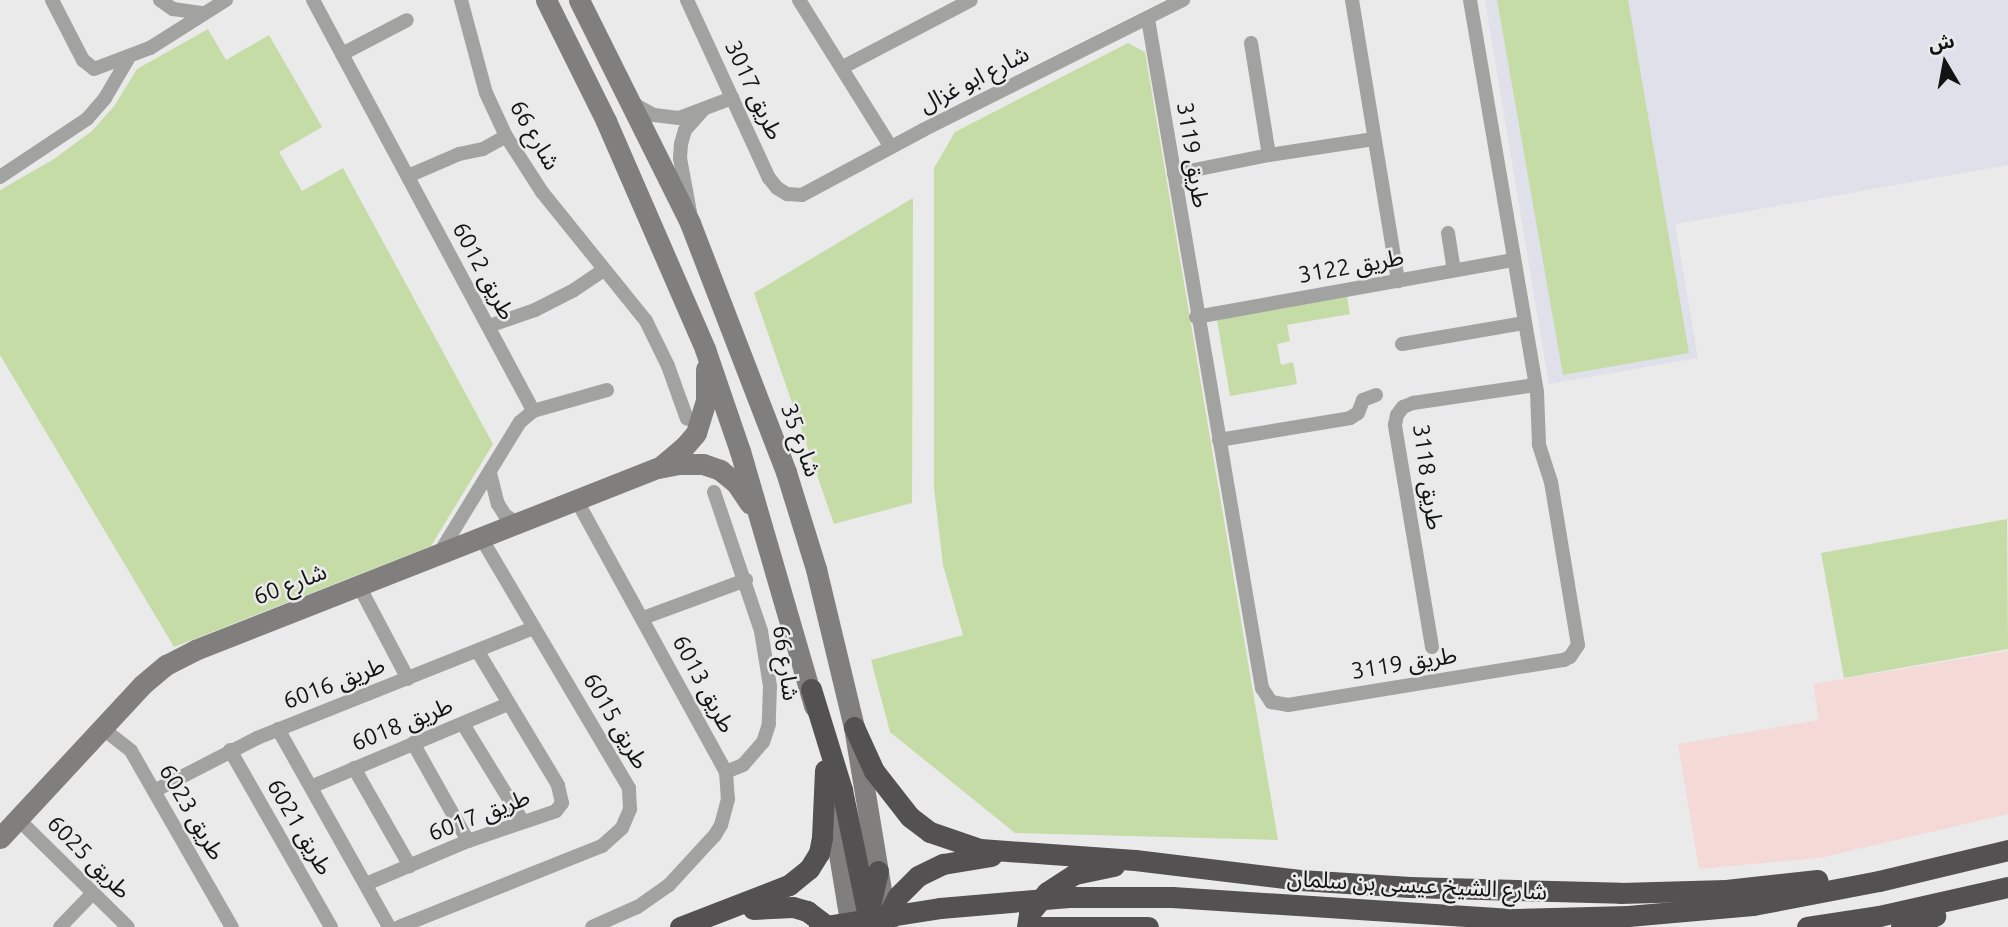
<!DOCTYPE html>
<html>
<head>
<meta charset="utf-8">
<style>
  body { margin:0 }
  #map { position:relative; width:2008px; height:927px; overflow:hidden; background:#eaeaeb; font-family:Ubuntu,"Noto Sans Arabic",sans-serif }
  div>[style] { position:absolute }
  .commercial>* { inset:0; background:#f4d9d7 }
  .built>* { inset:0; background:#dfe0e9 }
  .green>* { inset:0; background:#c6dca6 }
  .street>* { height:14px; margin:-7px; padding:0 7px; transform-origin:7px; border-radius:7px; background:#a2a2a1 }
  .secondary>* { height:21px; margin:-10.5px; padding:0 10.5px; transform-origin:10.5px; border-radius:10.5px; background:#807f7e }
  .highway>* { height:21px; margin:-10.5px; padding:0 10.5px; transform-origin:10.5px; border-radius:10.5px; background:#535151 }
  span { translate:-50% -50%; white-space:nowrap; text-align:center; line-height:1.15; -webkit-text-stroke:5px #eaeaeb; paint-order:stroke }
  .street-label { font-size:23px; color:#121313 }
  .north { position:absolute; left:1910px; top:28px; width:70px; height:70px; -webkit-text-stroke:5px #eaeaeb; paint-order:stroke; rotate:350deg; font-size:19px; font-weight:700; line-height:28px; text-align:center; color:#121313 }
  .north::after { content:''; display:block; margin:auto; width:24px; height:32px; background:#121313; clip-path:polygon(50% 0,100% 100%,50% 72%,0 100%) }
</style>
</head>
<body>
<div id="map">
  <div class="commercial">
    <i style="clip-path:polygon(2008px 651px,2008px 814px,1819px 858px,1699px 869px,1678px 744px,1819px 720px,1813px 684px)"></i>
  </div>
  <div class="built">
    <i style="clip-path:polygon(1485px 0,2008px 0,2008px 165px,1675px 224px,1698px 358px,1549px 384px)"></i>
  </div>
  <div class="green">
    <i style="clip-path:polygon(1497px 0,1628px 0,1689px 353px,1563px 375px)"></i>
    <i style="clip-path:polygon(208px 29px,226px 60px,269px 35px,322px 127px,279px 152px,302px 191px,343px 168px,493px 444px,431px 546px,174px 647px,0 355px,0 190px,54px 159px,92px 131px,115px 105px,137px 69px)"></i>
    <i style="clip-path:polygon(1128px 43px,1145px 52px,1278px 840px,1015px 833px,890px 732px,871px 660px,963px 635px,943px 565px,934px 488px,934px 168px,955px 132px)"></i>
    <i style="clip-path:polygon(913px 198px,912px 503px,834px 524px,754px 293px)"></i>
    <i style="clip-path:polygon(1347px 296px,1350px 314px,1287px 325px,1290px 341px,1277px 344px,1281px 365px,1293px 362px,1297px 384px,1230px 396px,1217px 320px)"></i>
    <i style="clip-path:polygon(2007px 519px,2008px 649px,1844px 678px,1821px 553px)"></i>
  </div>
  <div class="street">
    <i style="left:52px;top:0;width:68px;rotate:62.7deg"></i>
    <i style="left:83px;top:60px;width:14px;rotate:39deg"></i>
    <i style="left:94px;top:69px;width:60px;rotate:-20.6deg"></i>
    <i style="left:150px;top:48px;width:90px;rotate:-32.3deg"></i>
    <i style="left:160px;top:0;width:16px;rotate:35deg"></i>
    <i style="left:173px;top:9px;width:30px;rotate:8deg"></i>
    <i style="left:313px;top:0;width:466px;rotate:61.8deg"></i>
    <i style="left:461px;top:0;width:96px;rotate:75deg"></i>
    <i style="left:486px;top:93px;width:47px;rotate:65.1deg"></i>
    <i style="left:506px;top:136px;width:67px;rotate:57.3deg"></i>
    <i style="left:542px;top:192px;width:166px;rotate:51.1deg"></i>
    <i style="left:646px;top:321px;width:50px;rotate:63.9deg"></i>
    <i style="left:668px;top:366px;width:56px;rotate:70.3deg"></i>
    <i style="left:687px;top:0;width:196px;rotate:65.3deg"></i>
    <i style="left:769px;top:178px;width:13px;rotate:51deg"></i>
    <i style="left:777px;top:188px;width:12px;rotate:31deg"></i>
    <i style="left:787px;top:194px;width:15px;rotate:4deg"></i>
    <i style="left:802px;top:195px;width:137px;rotate:-28.2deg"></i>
    <i style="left:923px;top:130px;width:291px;rotate:-26.6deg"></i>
    <i style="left:799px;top:0;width:173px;rotate:58deg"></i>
    <i style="left:1352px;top:0;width:285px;rotate:80.7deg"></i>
    <i style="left:1148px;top:19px;width:679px;rotate:80.33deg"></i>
    <i style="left:1262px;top:688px;width:17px;rotate:57deg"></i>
    <i style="left:1271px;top:702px;width:17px;rotate:10deg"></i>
    <i style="left:1288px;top:705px;width:280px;rotate:-9.3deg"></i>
    <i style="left:1564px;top:660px;width:7px;rotate:-27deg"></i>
    <i style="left:1570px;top:657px;width:14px;rotate:-56deg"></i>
    <i style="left:1578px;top:645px;width:165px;rotate:-99.4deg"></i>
    <i style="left:1551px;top:482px;width:40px;rotate:-108deg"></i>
    <i style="left:1539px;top:444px;width:52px;rotate:-92.2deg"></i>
    <i style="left:1537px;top:392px;width:398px;rotate:-99.7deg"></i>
    <i style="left:1251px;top:43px;width:113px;rotate:80.9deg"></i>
    <i style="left:342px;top:54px;width:73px;rotate:-27.6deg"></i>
    <i style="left:843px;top:67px;width:144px;rotate:-27.6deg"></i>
    <i style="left:632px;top:103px;width:25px;rotate:29deg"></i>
    <i style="left:654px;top:115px;width:25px;rotate:7deg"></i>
    <i style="left:679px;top:118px;width:57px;rotate:-20.7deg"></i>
    <i style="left:1174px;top:174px;width:97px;rotate:-11.3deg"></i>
    <i style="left:1269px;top:155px;width:106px;rotate:-8.7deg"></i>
    <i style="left:408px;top:176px;width:56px;rotate:-23.3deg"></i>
    <i style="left:459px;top:154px;width:25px;rotate:-12deg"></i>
    <i style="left:483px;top:149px;width:26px;rotate:-29deg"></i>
    <i style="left:0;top:177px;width:105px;rotate:-33.7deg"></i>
    <i style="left:87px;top:119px;width:28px;rotate:-49deg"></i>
    <i style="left:105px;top:98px;width:45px;rotate:-59.5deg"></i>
    <i style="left:690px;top:212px;width:55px;rotate:-100.5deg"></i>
    <i style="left:680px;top:158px;width:14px;rotate:-86deg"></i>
    <i style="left:681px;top:144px;width:15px;rotate:-74deg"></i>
    <i style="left:685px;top:130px;width:27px;rotate:-48deg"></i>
    <i style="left:1448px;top:233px;width:36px;rotate:81deg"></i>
    <i style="left:1196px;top:317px;width:323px;rotate:-10.2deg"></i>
    <i style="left:489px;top:326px;width:49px;rotate:-19.2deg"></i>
    <i style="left:535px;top:310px;width:44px;rotate:-27.1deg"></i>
    <i style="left:574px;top:290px;width:36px;rotate:-34deg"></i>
    <i style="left:1402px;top:344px;width:123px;rotate:-9.8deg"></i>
    <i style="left:1219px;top:440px;width:133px;rotate:-9.5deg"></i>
    <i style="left:1350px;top:418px;width:9px;rotate:-32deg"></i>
    <i style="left:1358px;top:413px;width:14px;rotate:-69deg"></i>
    <i style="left:1363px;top:400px;width:14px;rotate:-21deg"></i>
    <i style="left:490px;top:473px;width:32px;rotate:76deg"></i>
    <i style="left:498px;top:504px;width:13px;rotate:58deg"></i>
    <i style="left:505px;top:515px;width:17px;rotate:33deg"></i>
    <i style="left:714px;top:492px;width:147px;rotate:71.3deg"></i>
    <i style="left:761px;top:631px;width:56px;rotate:80.7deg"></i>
    <i style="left:770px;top:686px;width:38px;rotate:92deg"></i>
    <i style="left:769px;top:724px;width:19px;rotate:108deg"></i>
    <i style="left:763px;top:742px;width:30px;rotate:131deg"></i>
    <i style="left:743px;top:765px;width:18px;rotate:158deg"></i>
    <i style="left:577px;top:501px;width:309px;rotate:61.2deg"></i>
    <i style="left:726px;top:772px;width:27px;rotate:86deg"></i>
    <i style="left:728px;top:799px;width:27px;rotate:105deg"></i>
    <i style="left:721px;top:825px;width:12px;rotate:121deg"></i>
    <i style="left:715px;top:835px;width:68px;rotate:132.6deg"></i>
    <i style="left:669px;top:885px;width:39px;rotate:145deg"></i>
    <i style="left:637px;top:907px;width:49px;rotate:156deg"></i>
    <i style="left:439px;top:554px;width:155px;rotate:-58.5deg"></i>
    <i style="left:520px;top:422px;width:17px;rotate:-40deg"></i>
    <i style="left:533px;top:411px;width:77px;rotate:-15.8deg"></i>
    <i style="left:359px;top:586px;width:105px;rotate:62.2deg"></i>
    <i style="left:643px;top:618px;width:110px;rotate:-20.3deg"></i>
    <i style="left:1432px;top:647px;width:225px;rotate:-99.5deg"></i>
    <i style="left:1395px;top:425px;width:10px;rotate:-79deg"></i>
    <i style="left:1397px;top:415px;width:10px;rotate:-53deg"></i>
    <i style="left:1403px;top:407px;width:11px;rotate:-22deg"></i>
    <i style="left:1413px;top:403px;width:123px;rotate:-8.4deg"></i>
    <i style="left:463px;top:724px;width:115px;rotate:58.5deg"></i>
    <i style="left:102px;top:728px;width:37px;rotate:38deg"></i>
    <i style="left:131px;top:751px;width:203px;rotate:60.2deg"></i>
    <i style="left:278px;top:729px;width:227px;rotate:60.7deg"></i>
    <i style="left:413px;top:743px;width:112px;rotate:60.7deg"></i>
    <i style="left:230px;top:750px;width:204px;rotate:60.3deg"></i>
    <i style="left:354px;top:768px;width:113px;rotate:60.3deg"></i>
    <i style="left:313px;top:786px;width:212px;rotate:-22.8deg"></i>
    <i style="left:154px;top:791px;width:116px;rotate:-27.2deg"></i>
    <i style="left:257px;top:738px;width:298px;rotate:-21.7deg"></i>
    <i style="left:18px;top:819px;width:154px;rotate:44.5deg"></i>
    <i style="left:366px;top:884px;width:111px;rotate:-22.9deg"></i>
    <i style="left:468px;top:841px;width:93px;rotate:-18.8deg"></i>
    <i style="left:556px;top:811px;width:10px;rotate:-53deg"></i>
    <i style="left:562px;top:803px;width:18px;rotate:-103deg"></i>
    <i style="left:558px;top:785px;width:155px;rotate:-121deg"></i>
    <i style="left:60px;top:927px;width:47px;rotate:-45.9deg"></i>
    <i style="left:399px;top:927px;width:219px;rotate:-21.8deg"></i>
    <i style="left:602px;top:846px;width:27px;rotate:-42deg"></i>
    <i style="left:622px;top:828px;width:21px;rotate:-67deg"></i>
    <i style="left:630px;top:809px;width:21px;rotate:-93deg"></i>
    <i style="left:629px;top:788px;width:289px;rotate:-120.6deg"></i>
  </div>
  <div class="secondary">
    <i style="left:546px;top:0;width:135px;rotate:63.6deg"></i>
    <i style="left:606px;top:121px;width:249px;rotate:66.5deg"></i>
    <i style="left:705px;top:349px;width:108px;rotate:71.1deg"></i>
    <i style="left:740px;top:451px;width:266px;rotate:73.8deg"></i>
    <i style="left:579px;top:0;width:249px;rotate:63.5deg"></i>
    <i style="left:690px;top:223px;width:267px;rotate:68.9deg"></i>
    <i style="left:786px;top:472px;width:102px;rotate:72.8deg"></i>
    <i style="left:816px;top:569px;width:163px;rotate:76.5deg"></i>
    <i style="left:854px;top:727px;width:203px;rotate:80.6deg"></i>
    <i style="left:660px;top:467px;width:31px;rotate:-40deg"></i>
    <i style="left:684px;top:447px;width:18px;rotate:-49deg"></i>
    <i style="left:696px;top:433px;width:34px;rotate:-73deg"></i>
    <i style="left:706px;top:400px;width:31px;rotate:-90deg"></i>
    <i style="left:829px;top:793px;width:136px;rotate:80.7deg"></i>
    <i style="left:0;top:838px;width:209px;rotate:-47.1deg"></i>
    <i style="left:142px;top:685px;width:31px;rotate:-40deg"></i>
    <i style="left:166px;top:665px;width:33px;rotate:-27deg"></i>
    <i style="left:195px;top:650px;width:497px;rotate:-21.5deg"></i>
    <i style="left:658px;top:468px;width:20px;rotate:-11deg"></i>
    <i style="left:678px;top:464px;width:25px"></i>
    <i style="left:703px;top:464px;width:18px;rotate:19deg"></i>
    <i style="left:720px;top:470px;width:21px;rotate:39deg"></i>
    <i style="left:736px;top:483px;width:25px;rotate:56deg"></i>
  </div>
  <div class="highway">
    <i style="left:811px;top:689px;width:106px;rotate:72.9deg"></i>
    <i style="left:842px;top:790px;width:140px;rotate:78.4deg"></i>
    <i style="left:854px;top:727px;width:48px;rotate:65.6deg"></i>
    <i style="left:874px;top:771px;width:58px;rotate:52deg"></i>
    <i style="left:910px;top:817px;width:25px;rotate:37deg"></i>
    <i style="left:930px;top:832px;width:53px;rotate:18.8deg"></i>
    <i style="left:980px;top:849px;width:155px;rotate:4.1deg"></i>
    <i style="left:1135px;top:860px;width:166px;rotate:6.9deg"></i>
    <i style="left:1300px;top:880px;width:110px;rotate:3.6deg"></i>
    <i style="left:1410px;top:887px;width:210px;rotate:1.6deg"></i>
    <i style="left:1620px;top:893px;width:106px;rotate:-1.6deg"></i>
    <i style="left:1726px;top:890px;width:92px;rotate:-6.3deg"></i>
    <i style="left:753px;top:909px;width:40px;rotate:-2.9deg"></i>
    <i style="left:793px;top:907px;width:15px;rotate:16deg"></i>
    <i style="left:807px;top:911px;width:26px;rotate:37deg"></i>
    <i style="left:869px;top:910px;width:40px;rotate:-77deg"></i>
    <i style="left:884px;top:923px;width:30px;rotate:-63deg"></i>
    <i style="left:898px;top:896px;width:28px;rotate:-45deg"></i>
    <i style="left:918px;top:876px;width:28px;rotate:-26deg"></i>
    <i style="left:943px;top:864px;width:49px;rotate:-9.5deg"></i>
    <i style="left:680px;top:927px;width:117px;rotate:-21.1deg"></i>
    <i style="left:789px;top:885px;width:26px;rotate:-39deg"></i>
    <i style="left:809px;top:869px;width:19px;rotate:-58deg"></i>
    <i style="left:819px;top:853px;width:16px;rotate:-79deg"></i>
    <i style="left:822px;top:837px;width:67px;rotate:-87.4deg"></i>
    <i style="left:819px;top:927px;width:122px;rotate:-8.9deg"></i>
    <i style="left:940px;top:908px;width:129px;rotate:-4.9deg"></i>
    <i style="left:1069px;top:897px;width:103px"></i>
    <i style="left:1172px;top:897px;width:344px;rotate:3.7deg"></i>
    <i style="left:1515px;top:919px;width:113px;rotate:-1.5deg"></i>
    <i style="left:1628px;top:916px;width:125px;rotate:-5deg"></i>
    <i style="left:1753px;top:905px;width:128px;rotate:-10.8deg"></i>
    <i style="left:1879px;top:881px;width:133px;rotate:-13.5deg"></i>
    <i style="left:1027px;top:927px;width:13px;rotate:-81deg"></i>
    <i style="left:1029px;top:914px;width:28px;rotate:-51deg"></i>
    <i style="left:1047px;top:892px;width:33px;rotate:-33deg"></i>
    <i style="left:1075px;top:874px;width:40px;rotate:-12deg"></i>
    <i style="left:1034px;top:927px;width:114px"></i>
    <i style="left:1807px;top:927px;width:73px;rotate:-8.7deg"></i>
    <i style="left:1879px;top:916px;width:132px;rotate:-12.7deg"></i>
    <i style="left:1901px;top:927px;width:36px;rotate:-18deg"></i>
  </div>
  <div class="street-label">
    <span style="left:974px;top:79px;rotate:-27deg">شارع ابو غزال</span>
    <span style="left:754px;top:90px;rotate:65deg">طريق 3017</span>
    <span style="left:535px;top:135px;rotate:60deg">شارع 66</span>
    <span style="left:1193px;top:155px;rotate:81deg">طريق 3119</span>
    <span style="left:1351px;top:266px;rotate:-10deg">طريق 3122</span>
    <span style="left:484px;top:271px;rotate:62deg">طريق 6012</span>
    <span style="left:801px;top:440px;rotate:70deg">شارع 35</span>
    <span style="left:1428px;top:477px;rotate:82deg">طريق 3118</span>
    <span style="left:290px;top:584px;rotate:-21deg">شارع 60</span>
    <span style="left:786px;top:663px;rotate:82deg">شارع 66</span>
    <span style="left:1404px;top:663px;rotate:-9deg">طريق 3119</span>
    <span style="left:334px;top:683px;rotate:-21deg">طريق 6016</span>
    <span style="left:704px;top:684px;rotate:62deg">طريق 6013</span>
    <span style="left:616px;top:721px;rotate:60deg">طريق 6015</span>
    <span style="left:402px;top:724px;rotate:-22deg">طريق 6018</span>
    <span style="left:192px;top:812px;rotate:60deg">طريق 6023</span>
    <span style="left:479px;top:815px;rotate:-21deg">طريق 6017</span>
    <span style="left:300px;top:827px;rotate:60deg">طريق 6021</span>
    <span style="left:89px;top:857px;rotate:45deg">طريق 6025</span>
    <span style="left:1417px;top:885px;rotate:3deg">شارع الشيخ عيسى بن سلمان</span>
  </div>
  <div class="north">ش</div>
</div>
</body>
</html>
